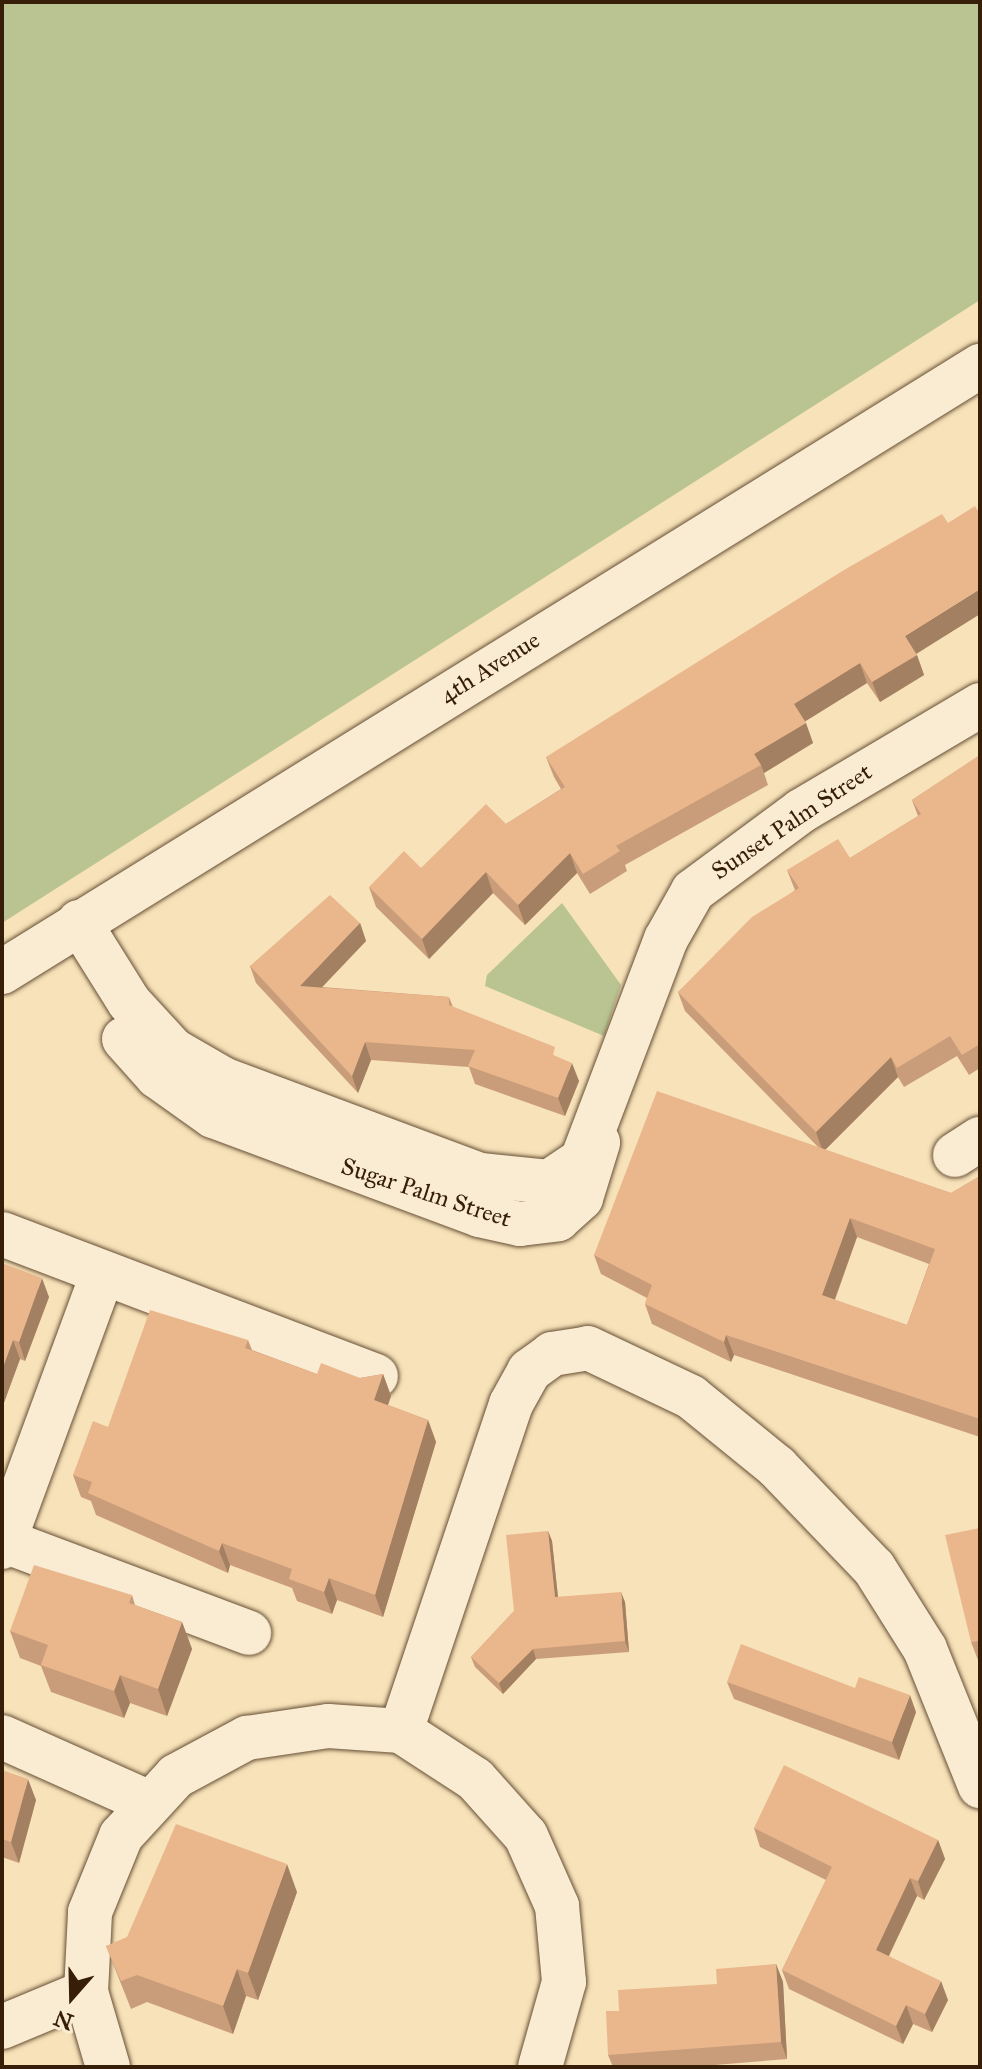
<!DOCTYPE html>
<html>
<head>
<meta charset="utf-8">
<style>
  body { margin:0 }
  #map { position:relative; width:982px; height:2069px; overflow:hidden; background:#f7e2b9; font-family:"IM FELL Great Primer",serif }
  div>[style] { position:absolute }
  .green>* { inset:0; background:#b9c492 }
  .roads { filter:drop-shadow(0 0 2px #664f35) drop-shadow(0 0 2px #664f35) }
  .street>* { height:44px; margin:-22px; padding:0 22px; transform-origin:22px; border-radius:22px; background:#faecd2 }
  .wall>* { inset:0; background:#c99d79 }
  .shaded-wall>* { inset:0; background:#a48063 }
  .building>* { inset:0; background:#eab78d }
  span { translate:-50% -50%; white-space:nowrap; text-align:center; line-height:1.15; -webkit-text-stroke:6px #faecd2; paint-order:stroke }
  .street-label { font-size:24px; color:#361e09 }
  .frame { position:absolute; inset:0; border:4px solid #361e09; pointer-events:none }
  .north { position:absolute; left:32px; top:1957px; width:80px; height:80px; -webkit-text-stroke:6px #faecd2; paint-order:stroke; rotate:200deg; font-size:22px; font-weight:700; line-height:32px; text-align:center; color:#361e09 }
  .north::after { content:''; display:block; margin:auto; width:28px; height:36px; background:#361e09; clip-path:polygon(50% 0,100% 100%,50% 72%,0 100%) }
</style>
</head>
<body>
<div id="map">
  <div class="green">
    <i style="clip-path:polygon(2px 2px,980px 2px,980px 300px,2px 923px)"></i>
    <i style="clip-path:polygon(562px 903px,621px 985px,604px 1036px,485px 986px,487px 975px)"></i>
  </div>
  <div class="roads">
    <div class="street">
      <i style="left:79px;top:922px;width:94px;rotate:58deg"></i>
      <i style="left:129px;top:1002px;width:65px;rotate:47.5deg"></i>
      <i style="left:173px;top:1050px;width:58px;rotate:30.1deg"></i>
      <i style="left:223px;top:1079px;width:274px;rotate:20.5deg"></i>
      <i style="left:480px;top:1175px;width:69px;rotate:5.8deg"></i>
      <i style="left:549px;top:1182px;width:40px;rotate:-34deg"></i>
      <i style="left:582px;top:1160px;width:236px;rotate:-69.2deg"></i>
      <i style="left:666px;top:939px;width:55px;rotate:-60.6deg"></i>
      <i style="left:693px;top:891px;width:134px;rotate:-36.5deg"></i>
      <i style="left:801px;top:811px;width:208px;rotate:-30.6deg"></i>
      <i style="left:2px;top:972px;width:1151px;rotate:-31.78deg"></i>
      <i style="left:124px;top:1039px;width:50px;rotate:48.3deg"></i>
      <i style="left:157px;top:1076px;width:69px;rotate:35.5deg"></i>
      <i style="left:213px;top:1116px;width:284px;rotate:20.4deg"></i>
      <i style="left:479px;top:1215px;width:42px;rotate:12.4deg"></i>
      <i style="left:520px;top:1224px;width:38px;rotate:-7deg"></i>
      <i style="left:558px;top:1219px;width:31px;rotate:-42deg"></i>
      <i style="left:581px;top:1198px;width:58px;rotate:-72.8deg"></i>
      <i style="left:955px;top:1155px;width:30px;rotate:-33deg"></i>
      <i style="left:2px;top:1234px;width:400px;rotate:20.8deg"></i>
      <i style="left:2px;top:1540px;width:264px;rotate:20.6deg"></i>
      <i style="left:2px;top:1547px;width:292px;rotate:-69.8deg"></i>
      <i style="left:401px;top:1731px;width:345px;rotate:-71.4deg"></i>
      <i style="left:511px;top:1404px;width:38px;rotate:-61deg"></i>
      <i style="left:529px;top:1371px;width:29px;rotate:-36deg"></i>
      <i style="left:552px;top:1354px;width:36px;rotate:-9deg"></i>
      <i style="left:588px;top:1348px;width:114px;rotate:25.4deg"></i>
      <i style="left:691px;top:1397px;width:111px;rotate:39.1deg"></i>
      <i style="left:777px;top:1467px;width:140px;rotate:46.2deg"></i>
      <i style="left:874px;top:1568px;width:96px;rotate:57.8deg"></i>
      <i style="left:925px;top:1649px;width:148px;rotate:68.1deg"></i>
      <i style="left:2px;top:1737px;width:159px;rotate:24.1deg"></i>
      <i style="left:2px;top:2027px;width:91px;rotate:-22.6deg"></i>
      <i style="left:108px;top:2067px;width:78px;rotate:-106.3deg"></i>
      <i style="left:86px;top:1992px;width:80px;rotate:-87.1deg"></i>
      <i style="left:90px;top:1912px;width:82px;rotate:-67.8deg"></i>
      <i style="left:121px;top:1836px;width:81px;rotate:-47.5deg"></i>
      <i style="left:176px;top:1776px;width:81px;rotate:-28.2deg"></i>
      <i style="left:247px;top:1738px;width:82px;rotate:-8.4deg"></i>
      <i style="left:328px;top:1726px;width:73px;rotate:3.9deg"></i>
      <i style="left:401px;top:1731px;width:88px;rotate:33deg"></i>
      <i style="left:475px;top:1779px;width:76px;rotate:48.2deg"></i>
      <i style="left:526px;top:1836px;width:77px;rotate:66.1deg"></i>
      <i style="left:557px;top:1906px;width:76px;rotate:84.7deg"></i>
      <i style="left:564px;top:1982px;width:88px;rotate:105.8deg"></i>
    </div>
  </div>
  <div class="wall">
    <i style="clip-path:polygon(980px 614px,916px 653px,924px 675px,880px 702px,867px 683px,805px 721px,813px 743px,764px 773px,768px 785px,625px 865px,627px 871px,590px 894px,577px 873px,525px 925px,493px 893px,429px 959px,376px 907px,369px 887px,421px 868px,506px 824px,561px 789px,554px 777px,546px 757px)"></i>
    <i style="clip-path:polygon(evenodd,980px 755px,980px 1068px,969px 1075px,957px 1056px,904px 1087px,898px 1077px,825px 1150px,951px 1193px,980px 1176px,980px 1437px,734px 1355px,731px 1362px,652px 1324px,645px 1304px,647px 1298px,601px 1274px,594px 1255px,818px 1147px,685px 1011px,678px 992px,795px 890px,787px 870px,850px 858px,918px 816px,912px 800px,980px 755px,857px 1237px,929px 1264px,907px 1325px,835px 1300px,857px 1237px)"></i>
    <i style="clip-path:polygon(360px 923px,366px 941px,322px 987px,449px 997px,453px 1007px,559px 1058px,579px 1081px,565px 1116px,475px 1084px,469px 1067px,371px 1060px,358px 1093px,256px 983px,250px 966px)"></i>
    <i style="clip-path:polygon(2px 1263px,49px 1297px,25px 1361px,20px 1359px,2px 1408px)"></i>
    <i style="clip-path:polygon(248px 1340px,252px 1350px,317px 1374px,360px 1378px,383px 1374px,391px 1396px,388px 1405px,428px 1420px,436px 1442px,383px 1617px,337px 1600px,332px 1614px,297px 1601px,292px 1588px,230px 1565px,228px 1573px,96px 1515px,91px 1501px,81px 1497px,73px 1475px,108px 1427px)"></i>
    <i style="clip-path:polygon(980px 1528px,980px 1660px,978px 1660px,971px 1642px)"></i>
    <i style="clip-path:polygon(548px 1531px,552px 1541px,558px 1597px,625px 1602px,629px 1652px,536px 1659px,503px 1694px,475px 1667px,471px 1657px,514px 1611px)"></i>
    <i style="clip-path:polygon(132px 1595px,135px 1605px,182px 1622px,192px 1649px,167px 1716px,130px 1703px,124px 1718px,51px 1692px,41px 1666px,20px 1658px,10px 1631px)"></i>
    <i style="clip-path:polygon(727px 1682px,916px 1712px,899px 1760px,734px 1699px)"></i>
    <i style="clip-path:polygon(2px 1770px,36px 1800px,19px 1863px,2px 1857px)"></i>
    <i style="clip-path:polygon(754px 1828px,938px 1840px,945px 1859px,924px 1900px,917px 1896px,889px 1956px,948px 2000px,932px 2032px,913px 2024px,903px 2044px,789px 1989px,782px 1970px,826px 1880px,760px 1847px)"></i>
    <i style="clip-path:polygon(297px 1892px,258px 2000px,246px 1996px,233px 2034px,147px 2002px,131px 2009px,106px 1946px)"></i>
    <i style="clip-path:polygon(776px 1964px,783px 1982px,787px 2059px,690px 2067px,613px 2067px,608px 2055px,619px 2011px,717px 1984px)"></i>
  </div>
  <div class="shaded-wall">
    <i style="clip-path:polygon(980px 589px,980px 614px,913px 656px,905px 636px)"></i>
    <i style="clip-path:polygon(917px 655px,924px 675px,880px 702px,872px 682px)"></i>
    <i style="clip-path:polygon(860px 663px,867px 683px,801px 724px,794px 704px)"></i>
    <i style="clip-path:polygon(806px 723px,813px 743px,764px 773px,761px 765px,754px 754px)"></i>
    <i style="clip-path:polygon(570px 853px,577px 873px,525px 925px,518px 905px)"></i>
    <i style="clip-path:polygon(486px 872px,493px 893px,429px 959px,422px 939px)"></i>
    <i style="clip-path:polygon(360px 923px,366px 941px,307px 1003px,300px 986px)"></i>
    <i style="clip-path:polygon(365px 1042px,371px 1060px,358px 1093px,352px 1076px)"></i>
    <i style="clip-path:polygon(891px 1057px,898px 1077px,823px 1152px,816px 1132px)"></i>
    <i style="clip-path:polygon(572px 1063px,579px 1081px,565px 1116px,558px 1098px)"></i>
    <i style="clip-path:polygon(850px 1218px,857px 1237px,829px 1315px,822px 1295px)"></i>
    <i style="clip-path:polygon(42px 1278px,49px 1297px,25px 1361px,19px 1342px)"></i>
    <i style="clip-path:polygon(726px 1335px,734px 1355px,731px 1362px,724px 1342px)"></i>
    <i style="clip-path:polygon(13px 1340px,20px 1359px,2px 1408px,2px 1370px)"></i>
    <i style="clip-path:polygon(383px 1374px,391px 1396px,382px 1422px,374px 1400px)"></i>
    <i style="clip-path:polygon(428px 1420px,436px 1442px,383px 1617px,375px 1595px)"></i>
    <i style="clip-path:polygon(548px 1531px,552px 1541px,559px 1607px,555px 1597px)"></i>
    <i style="clip-path:polygon(222px 1543px,230px 1565px,228px 1573px,219px 1551px)"></i>
    <i style="clip-path:polygon(329px 1578px,337px 1600px,332px 1614px,324px 1592px)"></i>
    <i style="clip-path:polygon(621px 1592px,625px 1602px,629px 1652px,625px 1641px)"></i>
    <i style="clip-path:polygon(182px 1622px,192px 1649px,167px 1716px,158px 1689px)"></i>
    <i style="clip-path:polygon(533px 1649px,536px 1659px,503px 1694px,499px 1683px)"></i>
    <i style="clip-path:polygon(120px 1675px,130px 1703px,124px 1718px,114px 1691px)"></i>
    <i style="clip-path:polygon(910px 1695px,916px 1712px,899px 1760px,892px 1742px)"></i>
    <i style="clip-path:polygon(28px 1779px,36px 1800px,19px 1863px,11px 1842px)"></i>
    <i style="clip-path:polygon(938px 1840px,945px 1859px,924px 1900px,918px 1881px)"></i>
    <i style="clip-path:polygon(287px 1864px,297px 1892px,258px 2000px,248px 1973px)"></i>
    <i style="clip-path:polygon(910px 1878px,917px 1896px,883px 1968px,876px 1950px)"></i>
    <i style="clip-path:polygon(776px 1964px,783px 1982px,787px 2059px,781px 2042px)"></i>
    <i style="clip-path:polygon(237px 1969px,246px 1996px,233px 2034px,223px 2006px)"></i>
    <i style="clip-path:polygon(941px 1981px,948px 2000px,932px 2032px,925px 2014px)"></i>
    <i style="clip-path:polygon(906px 2005px,913px 2024px,903px 2044px,896px 2026px)"></i>
  </div>
  <div class="building">
    <i style="clip-path:polygon(975px 506px,980px 514px,980px 589px,905px 636px,917px 655px,872px 682px,860px 663px,794px 704px,806px 723px,754px 754px,761px 765px,616px 846px,620px 851px,583px 874px,570px 853px,518px 905px,486px 872px,422px 939px,369px 887px,404px 851px,421px 868px,486px 804px,506px 824px,565px 787px,546px 757px,844px 570px,942px 514px,948px 523px)"></i>
    <i style="clip-path:polygon(980px 755px,980px 1044px,962px 1055px,950px 1036px,897px 1068px,891px 1057px,816px 1132px,678px 992px,752px 917px,799px 888px,787px 870px,838px 839px,850px 858px,921px 814px,912px 800px)"></i>
    <i style="clip-path:polygon(330px 895px,360px 923px,300px 986px,449px 997px,449px 1005px,555px 1047px,553px 1055px,572px 1063px,558px 1098px,468px 1066px,475px 1050px,365px 1042px,352px 1076px,250px 966px)"></i>
    <i style="clip-path:polygon(evenodd,657px 1091px,951px 1193px,980px 1176px,980px 1419px,726px 1335px,724px 1342px,645px 1304px,652px 1285px,594px 1255px,657px 1091px,850px 1218px,935px 1249px,907px 1325px,822px 1295px,850px 1218px)"></i>
    <i style="clip-path:polygon(2px 1263px,42px 1278px,19px 1342px,13px 1340px,2px 1370px)"></i>
    <i style="clip-path:polygon(150px 1310px,248px 1340px,245px 1348px,317px 1374px,321px 1363px,360px 1378px,383px 1374px,374px 1400px,428px 1420px,375px 1595px,329px 1578px,324px 1592px,289px 1579px,292px 1569px,222px 1543px,219px 1551px,88px 1493px,92px 1482px,73px 1475px,93px 1421px,108px 1427px)"></i>
    <i style="clip-path:polygon(980px 1528px,980px 1641px,971px 1642px,945px 1535px)"></i>
    <i style="clip-path:polygon(548px 1531px,555px 1597px,621px 1592px,625px 1641px,533px 1649px,499px 1683px,471px 1657px,514px 1611px,506px 1535px)"></i>
    <i style="clip-path:polygon(34px 1565px,132px 1595px,129px 1603px,182px 1622px,158px 1689px,120px 1675px,114px 1691px,41px 1665px,48px 1645px,10px 1631px)"></i>
    <i style="clip-path:polygon(741px 1644px,855px 1688px,859px 1677px,910px 1695px,892px 1742px,727px 1682px)"></i>
    <i style="clip-path:polygon(784px 1765px,938px 1840px,918px 1881px,910px 1878px,876px 1950px,941px 1981px,925px 2014px,906px 2005px,896px 2026px,782px 1970px,832px 1867px,754px 1828px)"></i>
    <i style="clip-path:polygon(2px 1770px,28px 1779px,11px 1842px,2px 1839px)"></i>
    <i style="clip-path:polygon(176px 1824px,287px 1864px,248px 1973px,237px 1969px,223px 2006px,137px 1975px,121px 1981px,106px 1946px,127px 1937px)"></i>
    <i style="clip-path:polygon(776px 1964px,781px 2042px,608px 2055px,606px 2011px,619px 2011px,618px 1990px,717px 1984px,716px 1969px)"></i>
  </div>
  <div class="street-label">
    <span style="left:490px;top:668px;rotate:-32deg">4th Avenue</span>
    <span style="left:792px;top:822px;rotate:-34deg">Sunset Palm Street</span>
    <span style="left:426px;top:1193px;rotate:18deg">Sugar Palm Street</span>
  </div>
  <div class="frame"></div>
  <div class="north">N</div>
</div>
</body>
</html>
